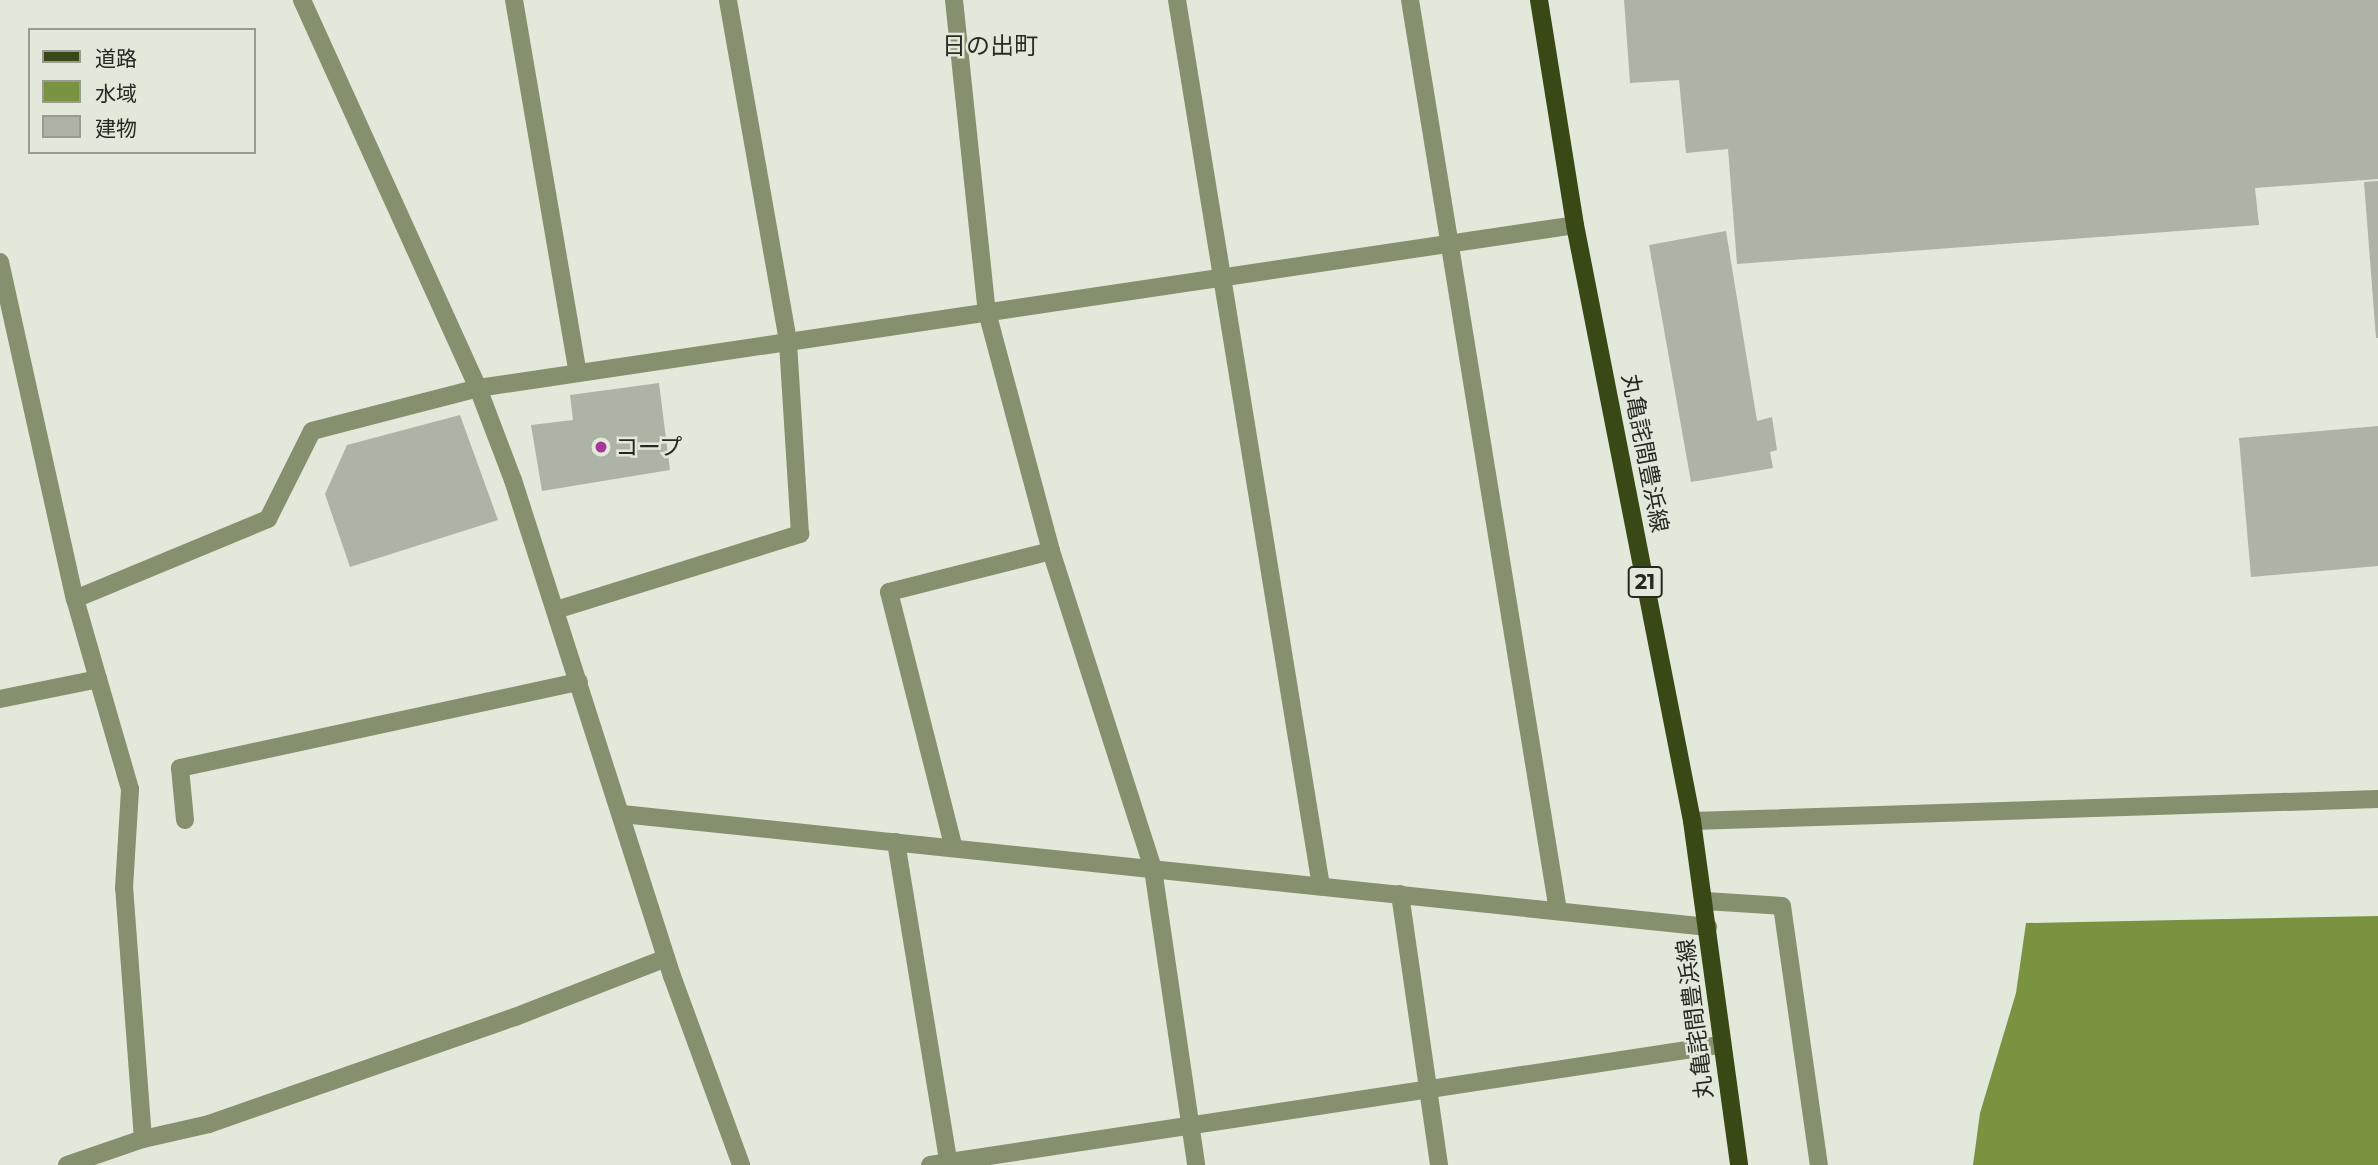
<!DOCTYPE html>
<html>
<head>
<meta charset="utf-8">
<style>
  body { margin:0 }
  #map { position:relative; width:2378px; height:1165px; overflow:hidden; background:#e2e8da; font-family:Montserrat,"Noto Sans JP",sans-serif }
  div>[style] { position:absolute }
  .water>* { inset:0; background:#799340 }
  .building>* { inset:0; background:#adb3a5 }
  .minor>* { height:18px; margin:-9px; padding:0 9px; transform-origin:9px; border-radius:9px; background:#84906e }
  .major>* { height:18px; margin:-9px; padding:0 9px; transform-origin:9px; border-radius:9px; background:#394915 }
  .dots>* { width:19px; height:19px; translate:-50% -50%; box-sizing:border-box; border:4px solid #e2e8da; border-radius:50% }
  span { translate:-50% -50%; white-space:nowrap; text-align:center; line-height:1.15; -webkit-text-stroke:5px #e2e8da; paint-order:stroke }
  .shield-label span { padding:2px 5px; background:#e2e8da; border:2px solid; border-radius:5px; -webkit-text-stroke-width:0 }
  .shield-label { font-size:21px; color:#262823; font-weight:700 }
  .poi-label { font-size:23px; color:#262823 }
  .left { translate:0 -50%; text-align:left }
  .street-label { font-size:23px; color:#262823 }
  .neighbourhood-label { font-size:24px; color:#282c22 }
  .legend { position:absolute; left:28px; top:28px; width:228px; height:126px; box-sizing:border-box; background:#e2e8da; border:2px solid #979b91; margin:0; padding:9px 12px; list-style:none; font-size:21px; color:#262823 }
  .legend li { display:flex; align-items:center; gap:14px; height:35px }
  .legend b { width:35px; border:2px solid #979b91 }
</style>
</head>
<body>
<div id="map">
  <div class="water">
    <i style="clip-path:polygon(2378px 916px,2378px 1165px,1973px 1165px,1980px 1113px,2016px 993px,2026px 923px)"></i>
  </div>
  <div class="building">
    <i style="clip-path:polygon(1624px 0,2378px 0,2378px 179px,2255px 188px,2259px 225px,1737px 264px,1728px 149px,1686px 153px,1679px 80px,1630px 83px)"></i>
    <i style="clip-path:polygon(2378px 181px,2378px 338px,2376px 338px,2364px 182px)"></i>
    <i style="clip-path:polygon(1726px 231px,1757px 421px,1772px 417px,1777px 450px,1770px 452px,1773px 468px,1691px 482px,1649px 245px)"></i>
    <i style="clip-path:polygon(659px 383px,670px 470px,542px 491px,531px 425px,573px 420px,570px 395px)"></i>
    <i style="clip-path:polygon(460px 415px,498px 520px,350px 567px,325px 494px,347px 445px)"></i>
    <i style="clip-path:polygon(2378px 426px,2378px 566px,2251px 577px,2239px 438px)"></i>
  </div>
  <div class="minor">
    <i style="left:302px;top:0;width:426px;rotate:65.6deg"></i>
    <i style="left:478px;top:388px;width:98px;rotate:69.2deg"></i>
    <i style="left:513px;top:480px;width:521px;rotate:72.23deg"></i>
    <i style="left:672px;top:976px;width:201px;rotate:69.9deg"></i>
    <i style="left:514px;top:0;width:378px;rotate:80.3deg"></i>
    <i style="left:954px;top:0;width:314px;rotate:84deg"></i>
    <i style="left:987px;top:312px;width:247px;rotate:75deg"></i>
    <i style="left:1051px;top:551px;width:167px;rotate:165.8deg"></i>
    <i style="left:889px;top:592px;width:264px;rotate:75.8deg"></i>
    <i style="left:1177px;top:0;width:898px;rotate:80.77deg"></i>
    <i style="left:1410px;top:0;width:923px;rotate:80.77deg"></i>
    <i style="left:0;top:262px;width:345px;rotate:77.5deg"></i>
    <i style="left:1051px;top:551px;width:334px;rotate:72.2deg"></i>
    <i style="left:1153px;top:869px;width:299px;rotate:81.7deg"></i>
    <i style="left:556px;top:610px;width:256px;rotate:-17.3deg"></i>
    <i style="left:800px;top:534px;width:193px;rotate:-93.6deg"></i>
    <i style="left:788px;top:341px;width:346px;rotate:-100deg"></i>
    <i style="left:0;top:699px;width:100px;rotate:-11.5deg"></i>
    <i style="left:98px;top:679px;width:83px;rotate:-106deg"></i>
    <i style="left:75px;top:599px;width:209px;rotate:-22.5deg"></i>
    <i style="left:268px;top:519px;width:98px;rotate:-63.4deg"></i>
    <i style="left:312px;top:431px;width:171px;rotate:-14.5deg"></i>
    <i style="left:478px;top:388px;width:1109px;rotate:-8.45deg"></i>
    <i style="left:622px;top:814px;width:1092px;rotate:5.94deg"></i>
    <i style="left:185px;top:820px;width:52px;rotate:-95.5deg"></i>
    <i style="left:180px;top:768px;width:408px;rotate:-12.2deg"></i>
    <i style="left:1692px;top:821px;width:686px;rotate:-1.84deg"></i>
    <i style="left:896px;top:842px;width:327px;rotate:80.7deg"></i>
    <i style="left:1400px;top:894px;width:274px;rotate:81.8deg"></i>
    <i style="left:1705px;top:901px;width:77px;rotate:3.7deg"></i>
    <i style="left:1782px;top:906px;width:262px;rotate:81.9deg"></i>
    <i style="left:143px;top:1139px;width:68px;rotate:-12.8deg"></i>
    <i style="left:209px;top:1124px;width:324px;rotate:-19.3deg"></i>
    <i style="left:515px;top:1017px;width:162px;rotate:-21.3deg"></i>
    <i style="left:67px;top:1165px;width:80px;rotate:-18.9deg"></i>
    <i style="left:143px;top:1139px;width:252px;rotate:-94.3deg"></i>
    <i style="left:124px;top:888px;width:99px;rotate:-86.5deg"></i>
    <i style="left:130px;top:789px;width:115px;rotate:-106.2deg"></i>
    <i style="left:930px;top:1165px;width:799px;rotate:-8.64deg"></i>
  </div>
  <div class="major">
    <i style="left:1539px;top:0;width:228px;rotate:80.9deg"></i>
    <i style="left:1575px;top:225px;width:607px;rotate:78.89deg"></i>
    <i style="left:1692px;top:821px;width:347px;rotate:82.2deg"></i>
  </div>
  <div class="dots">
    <i style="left:601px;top:447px;background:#a73996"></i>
  </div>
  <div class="shield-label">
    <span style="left:1645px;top:582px">21</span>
  </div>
  <div class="poi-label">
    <span class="left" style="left:615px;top:447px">コープ</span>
  </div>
  <div class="street-label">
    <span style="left:1645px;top:453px;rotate:79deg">丸亀詫間豊浜線</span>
    <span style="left:1695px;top:1019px;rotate:-97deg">丸亀詫間豊浜線</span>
  </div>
  <div class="neighbourhood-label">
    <span style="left:990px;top:46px">日の出町</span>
  </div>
  <ul class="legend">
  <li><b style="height:9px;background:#394915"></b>道路</li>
  <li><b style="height:19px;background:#799340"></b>水域</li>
  <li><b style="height:19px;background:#adb3a5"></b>建物</li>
  </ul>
</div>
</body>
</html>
